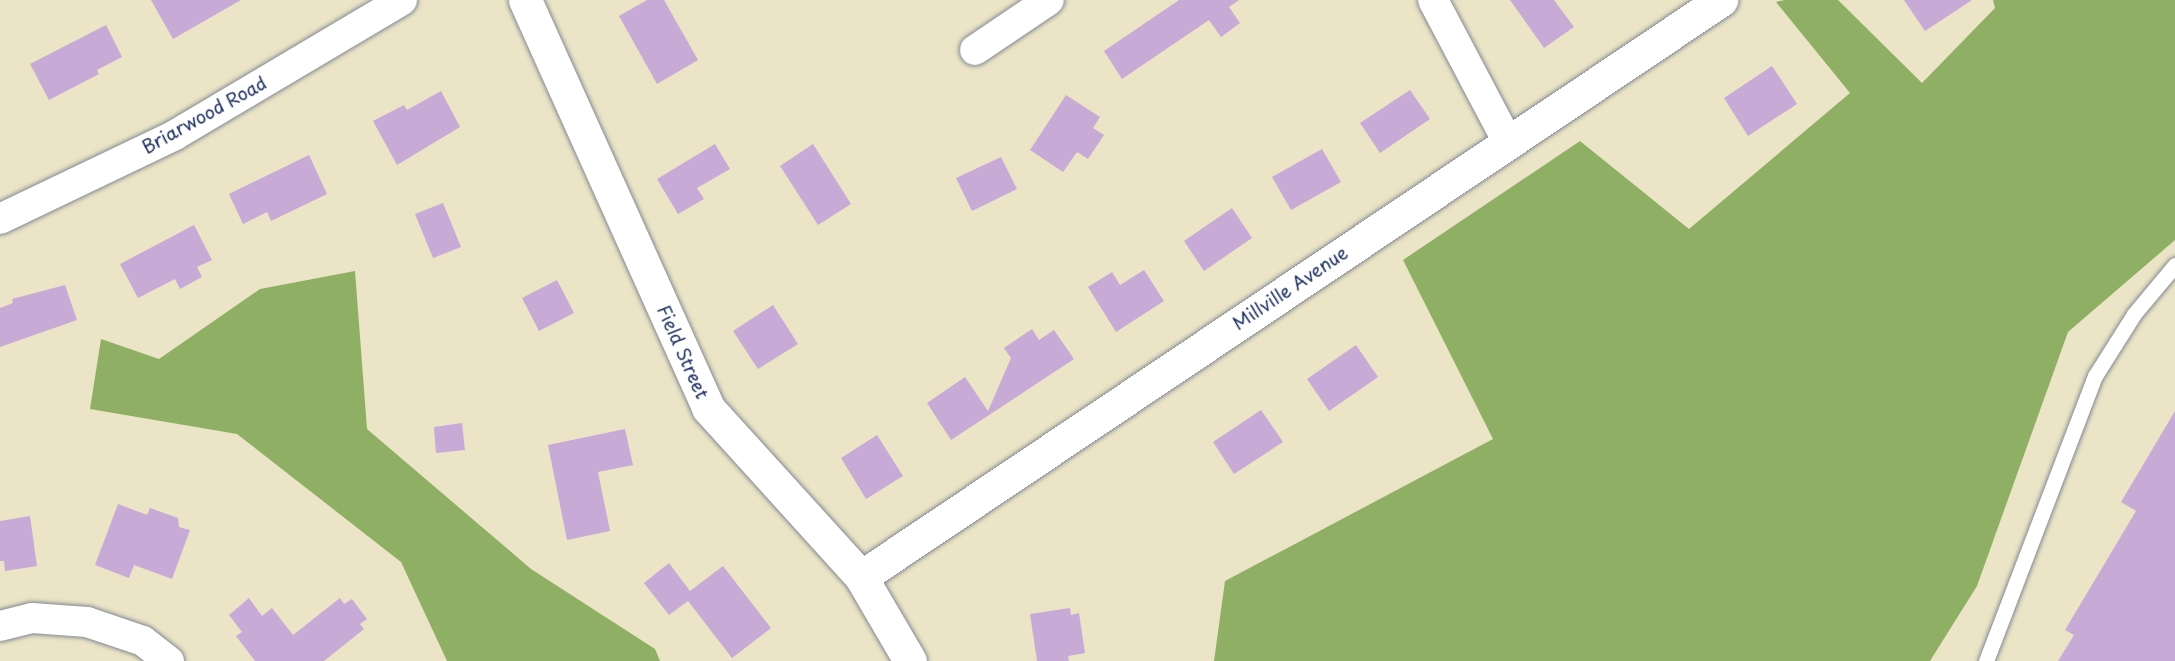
<!DOCTYPE html>
<html>
<head>
<meta charset="utf-8">
<style>
  body { margin:0 }
  #map { position:relative; width:2175px; height:661px; overflow:hidden; background:#ebe4c6; font-family:"Playpen Sans",sans-serif }
  div>[style] { position:absolute }
  .forest>* { inset:0; background:#8fb064 }
  .building>* { inset:0; background:#c8aad6 }
  .roads { filter:drop-shadow(0 0 2px #838a92) drop-shadow(0 0 2px #838a92) }
  .service>* { height:15px; margin:-7.5px; padding:0 7.5px; transform-origin:7.5px; border-radius:7.5px; background:#fff }
  .minor>* { height:30px; margin:-15px; padding:0 15px; transform-origin:15px; border-radius:15px; background:#fff }
  .tertiary>* { height:33px; margin:-16.5px; padding:0 16.5px; transform-origin:16.5px; border-radius:16.5px; background:#fff }
  span { translate:-50% -50%; white-space:nowrap; text-align:center; line-height:1.15; -webkit-text-stroke:6px #fff; paint-order:stroke }
  .street-label { font-size:18px; color:#1b2f5e }
</style>
</head>
<body>
<div id="map">
  <div class="forest">
    <i style="clip-path:polygon(1785px 0,1838px 0,1922px 83px,1995px 8px,1993px 0,2175px 0,2175px 240px,2068px 332px,1977px 586px,1930px 661px,1214px 661px,1225px 581px,1493px 439px,1403px 260px,1580px 141px,1689px 229px,1850px 93px,1776px 2px)"></i>
    <i style="clip-path:polygon(355px 271px,367px 429px,531px 569px,655px 649px,660px 661px,447px 661px,401px 562px,237px 434px,90px 409px,101px 339px,159px 359px,260px 289px)"></i>
  </div>
  <div class="building">
    <i style="clip-path:polygon(151px 0,241px 0,173px 39px)"></i>
    <i style="clip-path:polygon(647px 0,664px 0,698px 60px,657px 84px,619px 16px)"></i>
    <i style="clip-path:polygon(1179px 0,1239px 0,1229px 7px,1240px 23px,1221px 37px,1209px 20px,1122px 79px,1104px 51px)"></i>
    <i style="clip-path:polygon(1510px 0,1554px 0,1574px 27px,1544px 48px)"></i>
    <i style="clip-path:polygon(1904px 0,1972px 0,1925px 31px)"></i>
    <i style="clip-path:polygon(106px 25px,122px 57px,97px 70px,99px 74px,49px 100px,30px 64px)"></i>
    <i style="clip-path:polygon(1772px 66px,1797px 104px,1748px 136px,1724px 98px)"></i>
    <i style="clip-path:polygon(1410px 90px,1430px 119px,1380px 153px,1360px 123px)"></i>
    <i style="clip-path:polygon(441px 91px,460px 127px,397px 165px,373px 121px,404px 105px,407px 110px)"></i>
    <i style="clip-path:polygon(1066px 95px,1100px 117px,1093px 128px,1104px 135px,1088px 159px,1077px 152px,1063px 172px,1030px 150px)"></i>
    <i style="clip-path:polygon(715px 144px,730px 169px,697px 188px,704px 199px,678px 214px,657px 179px)"></i>
    <i style="clip-path:polygon(813px 144px,851px 204px,818px 225px,780px 166px)"></i>
    <i style="clip-path:polygon(1322px 149px,1341px 182px,1291px 210px,1272px 177px)"></i>
    <i style="clip-path:polygon(309px 155px,327px 194px,271px 221px,267px 212px,243px 224px,229px 194px)"></i>
    <i style="clip-path:polygon(1001px 157px,1017px 189px,972px 211px,956px 178px)"></i>
    <i style="clip-path:polygon(443px 203px,461px 247px,433px 258px,415px 214px)"></i>
    <i style="clip-path:polygon(1232px 208px,1252px 238px,1204px 271px,1184px 241px)"></i>
    <i style="clip-path:polygon(194px 225px,212px 260px,197px 267px,202px 277px,180px 289px,175px 279px,138px 298px,120px 264px)"></i>
    <i style="clip-path:polygon(1144px 270px,1164px 301px,1116px 332px,1088px 287px,1112px 272px,1120px 285px)"></i>
    <i style="clip-path:polygon(557px 280px,574px 313px,539px 331px,522px 298px)"></i>
    <i style="clip-path:polygon(65px 285px,77px 320px,0 347px,0 308px,13px 303px,12px 299px)"></i>
    <i style="clip-path:polygon(773px 305px,798px 344px,758px 369px,733px 331px)"></i>
    <i style="clip-path:polygon(1032px 329px,1039px 340px,1054px 330px,1074px 359px,951px 440px,927px 403px,965px 377px,988px 411px,1011px 358px,1004px 348px)"></i>
    <i style="clip-path:polygon(1356px 345px,1378px 377px,1329px 411px,1307px 379px)"></i>
    <i style="clip-path:polygon(1261px 410px,1283px 442px,1234px 474px,1213px 442px)"></i>
    <i style="clip-path:polygon(2175px 411px,2175px 661px,2058px 661px,2074px 635px,2065px 630px,2136px 511px,2121px 502px)"></i>
    <i style="clip-path:polygon(462px 423px,465px 450px,436px 453px,434px 427px)"></i>
    <i style="clip-path:polygon(625px 429px,633px 465px,598px 472px,610px 531px,567px 540px,548px 445px)"></i>
    <i style="clip-path:polygon(877px 435px,903px 476px,866px 499px,841px 458px)"></i>
    <i style="clip-path:polygon(118px 504px,147px 515px,150px 508px,178px 518px,179px 527px,190px 530px,172px 579px,134px 565px,129px 578px,95px 565px)"></i>
    <i style="clip-path:polygon(30px 516px,37px 566px,5px 571px,4px 561px,0 561px,0 521px)"></i>
    <i style="clip-path:polygon(669px 563px,690px 591px,723px 566px,771px 628px,732px 658px,688px 601px,669px 615px,644px 583px)"></i>
    <i style="clip-path:polygon(249px 598px,262px 616px,272px 608px,293px 635px,340px 598px,344px 604px,352px 599px,367px 619px,360px 624px,364px 629px,324px 661px,255px 661px,236px 636px,242px 632px,229px 615px)"></i>
    <i style="clip-path:polygon(1070px 608px,1071px 615px,1079px 613px,1085px 653px,1068px 656px,1069px 661px,1037px 661px,1030px 614px)"></i>
  </div>
  <div class="roads">
    <div class="service">
      <i style="left:1986px;top:661px;width:305px;rotate:-69.1deg"></i>
      <i style="left:2095px;top:376px;width:73px;rotate:-57.8deg"></i>
      <i style="left:2134px;top:314px;width:64px;rotate:-50.1deg"></i>
    </div>
    <div class="minor">
      <i style="left:1433px;top:0;width:161px;rotate:62.2deg"></i>
      <i style="left:975px;top:50px;width:89px;rotate:-34deg"></i>
      <i style="left:0;top:219px;width:194px;rotate:-25.6deg"></i>
      <i style="left:175px;top:135px;width:264px;rotate:-30.7deg"></i>
      <i style="left:0;top:626px;width:33px;rotate:-14deg"></i>
      <i style="left:32px;top:618px;width:55px;rotate:4.2deg"></i>
      <i style="left:87px;top:622px;width:59px;rotate:18.7deg"></i>
      <i style="left:143px;top:641px;width:33px;rotate:38deg"></i>
    </div>
    <div class="tertiary">
      <i style="left:525px;top:0;width:447px;rotate:65.8deg"></i>
      <i style="left:708px;top:408px;width:228px;rotate:47.8deg"></i>
      <i style="left:861px;top:577px;width:97px;rotate:59.7deg"></i>
      <i style="left:861px;top:577px;width:1036px;rotate:-33.86deg"></i>
    </div>
  </div>
  <div class="street-label">
    <span style="left:204px;top:115px;rotate:-29deg">Briarwood Road</span>
    <span style="left:1290px;top:288px;rotate:-34deg">Millville Avenue</span>
    <span style="left:683px;top:352px;rotate:66deg">Field Street</span>
  </div>
</div>
</body>
</html>
